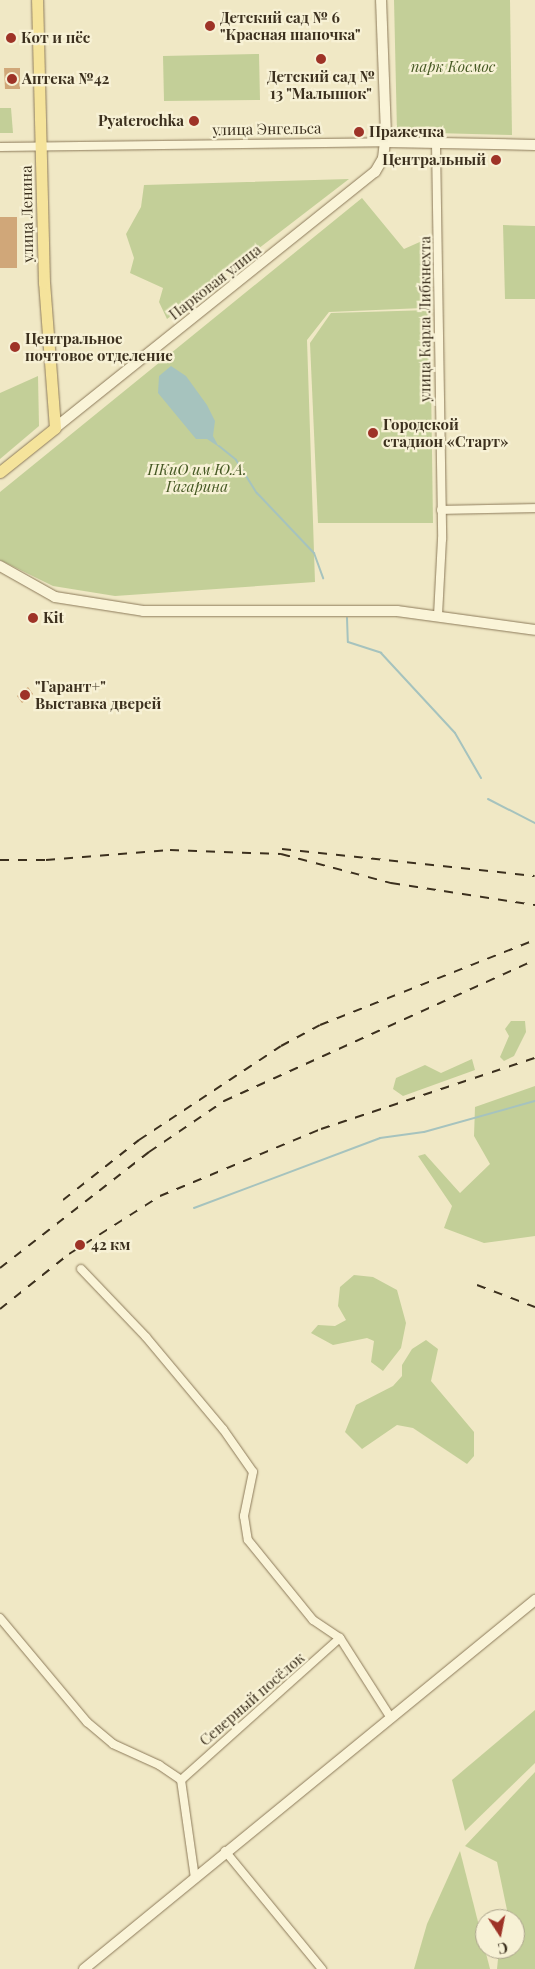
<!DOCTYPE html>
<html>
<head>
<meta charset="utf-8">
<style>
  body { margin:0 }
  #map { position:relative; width:535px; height:1969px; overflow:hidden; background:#f0e8c5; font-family:"Playfair Display",serif }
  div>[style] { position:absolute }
  .green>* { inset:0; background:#c3cf98 }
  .water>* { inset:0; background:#a6c3be }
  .stream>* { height:2px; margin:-1px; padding:0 1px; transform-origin:1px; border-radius:1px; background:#a6c3be }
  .building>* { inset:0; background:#d0a779 }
  .roads { filter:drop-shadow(0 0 1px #8c7a5a) drop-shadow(0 0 1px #8c7a5a) }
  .street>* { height:8px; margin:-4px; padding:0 4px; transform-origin:4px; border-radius:4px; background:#faf4d8 }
  .secondary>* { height:10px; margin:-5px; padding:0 5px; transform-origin:5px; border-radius:5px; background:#faf4d8 }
  .primary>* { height:11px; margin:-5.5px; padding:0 5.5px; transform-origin:5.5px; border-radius:5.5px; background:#f5e39b }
  .rail>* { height:2px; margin-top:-1px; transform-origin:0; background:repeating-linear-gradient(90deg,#3c301e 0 9px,transparent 0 18px) }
  .dots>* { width:14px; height:14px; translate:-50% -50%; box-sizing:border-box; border:2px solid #f7f1d5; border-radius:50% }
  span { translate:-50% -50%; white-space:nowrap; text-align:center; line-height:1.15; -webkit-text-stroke:4.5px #f7f1d5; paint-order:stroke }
  .poi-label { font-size:15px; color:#3c301e; font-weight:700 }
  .left { translate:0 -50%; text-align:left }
  .right { translate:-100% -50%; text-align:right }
  .park-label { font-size:15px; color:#465924; font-style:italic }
  .street-label { font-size:15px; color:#3c301e }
  .north { position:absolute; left:475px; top:1909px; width:50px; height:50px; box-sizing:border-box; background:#f7f1d5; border:1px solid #aca48c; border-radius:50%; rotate:169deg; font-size:14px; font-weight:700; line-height:20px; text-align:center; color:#3c301e }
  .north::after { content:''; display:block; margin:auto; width:18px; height:22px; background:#9e3327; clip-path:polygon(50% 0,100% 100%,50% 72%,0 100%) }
</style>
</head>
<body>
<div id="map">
  <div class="green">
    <i style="clip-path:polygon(394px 0,510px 0,512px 135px,397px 132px)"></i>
    <i style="clip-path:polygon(259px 54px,260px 100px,164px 101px,163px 56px)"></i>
    <i style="clip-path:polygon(0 108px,11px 108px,13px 133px,0 133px)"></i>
    <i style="clip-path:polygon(349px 179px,167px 319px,159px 302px,163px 288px,130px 273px,134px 258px,126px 234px,141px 207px,144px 185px)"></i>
    <i style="clip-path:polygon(362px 198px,404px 249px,422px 241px,423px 308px,329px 312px,307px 340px,315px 582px,115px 596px,53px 586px,0 560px,0 492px)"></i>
    <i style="clip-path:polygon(503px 225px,535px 226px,535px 299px,505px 299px)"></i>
    <i style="clip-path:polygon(430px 310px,433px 523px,318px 523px,310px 343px,331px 313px)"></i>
    <i style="clip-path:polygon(38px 376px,39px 426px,0 459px,0 393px)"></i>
    <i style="clip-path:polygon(511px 1021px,525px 1021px,526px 1032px,514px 1056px,504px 1061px,500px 1057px,509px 1036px,505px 1029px)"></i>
    <i style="clip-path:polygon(472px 1059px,475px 1070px,403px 1096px,393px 1089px,396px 1078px,425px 1065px,441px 1073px)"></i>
    <i style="clip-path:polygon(535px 1086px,535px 1236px,484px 1243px,444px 1228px,452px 1206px,418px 1156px,425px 1154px,460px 1193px,490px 1164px,474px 1136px,475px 1107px)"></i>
    <i style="clip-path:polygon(354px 1275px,373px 1277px,397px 1290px,406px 1323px,401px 1348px,383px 1371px,371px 1362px,374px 1341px,367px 1338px,333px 1345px,311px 1333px,318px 1325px,335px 1326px,346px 1320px,338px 1306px,340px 1287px)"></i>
    <i style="clip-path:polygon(426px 1340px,438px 1349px,431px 1381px,474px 1432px,474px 1456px,467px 1464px,413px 1428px,397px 1425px,362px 1449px,345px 1432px,356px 1405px,393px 1386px,402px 1376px,402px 1365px,412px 1349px)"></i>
    <i style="clip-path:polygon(535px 1710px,535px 1763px,465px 1831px,452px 1780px)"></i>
    <i style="clip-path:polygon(535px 1772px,535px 1969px,497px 1969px,499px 1949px,515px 1949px,515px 1919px,505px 1919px,507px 1910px,497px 1862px,465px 1846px)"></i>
    <i style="clip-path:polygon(460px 1851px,490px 1969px,414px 1969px,427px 1924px)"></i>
  </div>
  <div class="water">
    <i style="clip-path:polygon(171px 366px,186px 376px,207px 405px,215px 421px,213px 436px,219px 447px,207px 439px,196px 439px,158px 393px,159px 376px)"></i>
  </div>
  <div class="stream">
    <i style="left:219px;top:446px;width:22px;rotate:39deg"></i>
    <i style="left:236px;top:460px;width:39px;rotate:58deg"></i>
    <i style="left:257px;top:493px;width:83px;rotate:46.5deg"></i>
    <i style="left:314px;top:553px;width:27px;rotate:70deg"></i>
    <i style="left:347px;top:618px;width:24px;rotate:88deg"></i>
    <i style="left:348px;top:642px;width:35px;rotate:18deg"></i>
    <i style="left:381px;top:653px;width:109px;rotate:47.2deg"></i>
    <i style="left:455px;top:733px;width:52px;rotate:60deg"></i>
    <i style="left:488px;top:799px;width:53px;rotate:27.1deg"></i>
    <i style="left:194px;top:1208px;width:199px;rotate:-20.6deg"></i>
    <i style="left:380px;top:1138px;width:44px;rotate:-7.8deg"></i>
    <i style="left:424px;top:1132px;width:115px;rotate:-15.6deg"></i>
  </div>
  <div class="building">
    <i style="clip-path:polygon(4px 68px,20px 68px,20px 89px,5px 89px)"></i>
    <i style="clip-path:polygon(0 217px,17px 217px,17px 268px,0 268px)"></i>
    <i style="clip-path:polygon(28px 687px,33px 694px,22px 703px,17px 696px)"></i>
  </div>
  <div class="roads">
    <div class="street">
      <i style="left:436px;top:144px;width:395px;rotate:89.1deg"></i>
      <i style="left:442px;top:539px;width:76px;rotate:93deg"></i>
      <i style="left:0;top:147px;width:385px;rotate:-0.7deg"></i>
      <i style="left:441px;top:510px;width:94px;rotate:-1.2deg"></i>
      <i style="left:81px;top:1269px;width:94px;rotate:46.3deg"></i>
      <i style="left:146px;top:1337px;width:120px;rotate:50.1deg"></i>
      <i style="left:223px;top:1429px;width:52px;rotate:55.1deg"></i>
      <i style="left:253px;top:1472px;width:45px;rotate:101.6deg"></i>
      <i style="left:244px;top:1516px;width:24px;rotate:81deg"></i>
      <i style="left:248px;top:1540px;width:103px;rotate:50.9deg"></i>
      <i style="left:313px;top:1620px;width:32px;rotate:34deg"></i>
      <i style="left:340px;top:1638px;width:95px;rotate:57.5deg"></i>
      <i style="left:0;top:1618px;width:136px;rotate:50.1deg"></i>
      <i style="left:87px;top:1722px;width:34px;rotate:40deg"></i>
      <i style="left:113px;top:1744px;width:51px;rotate:24.5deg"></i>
      <i style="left:159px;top:1765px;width:27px;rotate:34deg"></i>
      <i style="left:181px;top:1780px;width:99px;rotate:81.9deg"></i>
      <i style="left:181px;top:1780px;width:213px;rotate:-41.8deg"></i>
      <i style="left:225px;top:1851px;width:153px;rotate:50.6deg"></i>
    </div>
    <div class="secondary">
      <i style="left:385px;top:142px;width:150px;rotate:1.1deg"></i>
      <i style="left:55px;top:428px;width:410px;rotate:-38.7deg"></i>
      <i style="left:375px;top:172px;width:16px;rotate:-60deg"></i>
      <i style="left:383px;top:158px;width:23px;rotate:-83deg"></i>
      <i style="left:386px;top:135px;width:135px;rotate:-92.1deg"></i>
      <i style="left:0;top:566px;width:63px;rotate:29.4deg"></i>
      <i style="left:55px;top:597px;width:89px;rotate:9deg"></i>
      <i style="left:143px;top:611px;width:254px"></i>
      <i style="left:397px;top:611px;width:139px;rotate:7.8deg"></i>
      <i style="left:84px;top:1969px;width:583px;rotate:-39.29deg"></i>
    </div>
    <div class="primary">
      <i style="left:0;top:472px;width:70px;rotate:-38.7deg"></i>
      <i style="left:55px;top:428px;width:145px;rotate:-94.3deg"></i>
      <i style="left:44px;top:283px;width:283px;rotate:-91.4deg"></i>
    </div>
  </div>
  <div class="rail">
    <i style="left:282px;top:849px;width:254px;rotate:6.1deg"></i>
    <i style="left:0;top:860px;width:46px"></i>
    <i style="left:46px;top:860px;width:124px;rotate:-4.6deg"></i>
    <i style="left:170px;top:850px;width:111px;rotate:2.1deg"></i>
    <i style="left:281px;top:854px;width:114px;rotate:14.8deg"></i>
    <i style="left:391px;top:883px;width:146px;rotate:8.7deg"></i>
    <i style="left:63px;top:1200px;width:97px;rotate:-38.3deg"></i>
    <i style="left:139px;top:1140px;width:170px;rotate:-33.5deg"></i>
    <i style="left:281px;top:1046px;width:44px;rotate:-28.3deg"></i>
    <i style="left:320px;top:1025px;width:231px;rotate:-21.6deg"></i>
    <i style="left:0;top:1268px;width:189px;rotate:-37.9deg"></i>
    <i style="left:149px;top:1152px;width:91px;rotate:-34.2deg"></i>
    <i style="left:224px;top:1101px;width:341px;rotate:-24.4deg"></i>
    <i style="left:477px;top:1285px;width:62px;rotate:20.8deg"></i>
    <i style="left:0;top:1309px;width:88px;rotate:-38.6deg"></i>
    <i style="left:69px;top:1254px;width:108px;rotate:-32.5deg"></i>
    <i style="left:160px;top:1196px;width:174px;rotate:-22.6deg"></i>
    <i style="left:321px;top:1129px;width:225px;rotate:-18.4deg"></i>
  </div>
  <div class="dots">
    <i style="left:210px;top:26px;background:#9e3327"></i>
    <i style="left:11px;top:38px;background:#9e3327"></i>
    <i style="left:321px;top:59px;background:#9e3327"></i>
    <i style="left:12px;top:79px;background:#9e3327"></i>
    <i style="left:194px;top:121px;background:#9e3327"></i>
    <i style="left:359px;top:132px;background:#9e3327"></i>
    <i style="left:496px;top:160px;background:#9e3327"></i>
    <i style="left:15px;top:347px;background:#9e3327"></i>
    <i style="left:373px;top:433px;background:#9e3327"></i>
    <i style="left:33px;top:618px;background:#9e3327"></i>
    <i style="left:25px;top:695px;background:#9e3327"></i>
    <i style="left:80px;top:1245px;background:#9e3327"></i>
  </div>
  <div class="poi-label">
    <span class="left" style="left:220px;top:26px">Детский сад № 6<br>"Красная шапочка"</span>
    <span class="left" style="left:21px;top:38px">Кот и пёс</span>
    <span style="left:321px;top:85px">Детский сад №<br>13 "Малышок"</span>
    <span class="left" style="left:22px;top:79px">Аптека №42</span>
    <span class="right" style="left:184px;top:121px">Pyaterochka</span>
    <span class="left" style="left:369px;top:132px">Пражечка</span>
    <span class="right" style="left:486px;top:160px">Центральный</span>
    <span class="left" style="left:25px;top:347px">Центральное<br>почтовое отделение</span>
    <span class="left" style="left:383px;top:433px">Городской<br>стадион «Старт»</span>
    <span class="left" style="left:43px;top:618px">Kit</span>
    <span class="left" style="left:35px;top:695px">"Гарант+"<br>Выставка дверей</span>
    <span class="left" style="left:91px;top:1245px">42 км</span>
  </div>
  <div class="park-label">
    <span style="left:453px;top:67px">парк Космос</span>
    <span style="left:197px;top:478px">ПКиО им Ю.А.<br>Гагарина</span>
  </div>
  <div class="street-label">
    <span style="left:267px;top:129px;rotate:-1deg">улица Энгельса</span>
    <span style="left:27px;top:214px;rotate:-91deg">улица Ленина</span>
    <span style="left:215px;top:282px;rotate:-38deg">Парковая улица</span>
    <span style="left:425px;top:319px;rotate:-90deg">улица Карла Либкнехта</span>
    <span style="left:252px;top:1699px;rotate:-41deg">Северный посёлок</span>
  </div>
  <div class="north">С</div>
</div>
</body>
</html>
